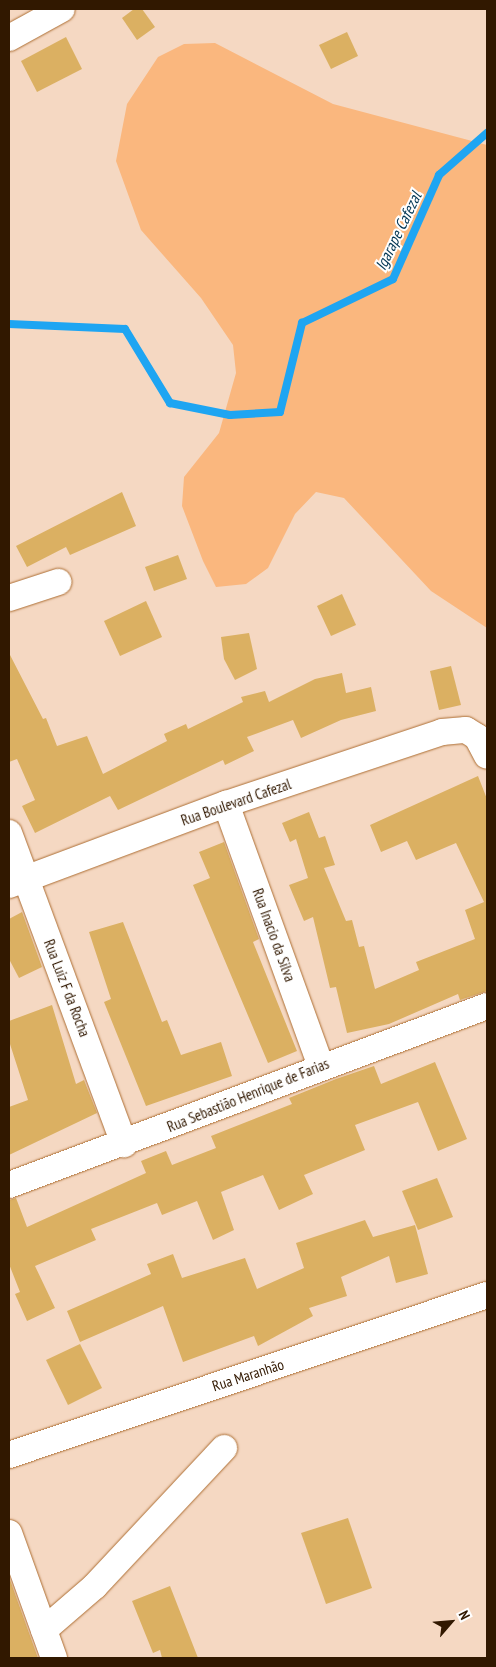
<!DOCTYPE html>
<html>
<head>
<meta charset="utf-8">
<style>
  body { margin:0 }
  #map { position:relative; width:496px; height:1667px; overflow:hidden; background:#f5d8c2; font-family:"PT Sans Narrow",sans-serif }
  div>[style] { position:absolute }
  .green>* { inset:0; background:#fab77e }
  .stream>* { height:8px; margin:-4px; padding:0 4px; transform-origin:4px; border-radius:4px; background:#1ea5f2 }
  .building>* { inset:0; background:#dbb062 }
  .roads { filter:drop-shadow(0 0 1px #ad6e33) drop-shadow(0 0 1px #ad6e33) }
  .minor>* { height:26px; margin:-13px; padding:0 13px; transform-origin:13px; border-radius:13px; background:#fff }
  span { translate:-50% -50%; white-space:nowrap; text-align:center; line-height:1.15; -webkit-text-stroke:4px #fff; paint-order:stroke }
  .street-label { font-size:15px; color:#311800 }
  .water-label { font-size:16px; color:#003553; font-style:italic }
  .frame { position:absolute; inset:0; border:10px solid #311800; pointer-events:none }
  .north { position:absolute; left:426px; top:1597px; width:50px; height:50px; -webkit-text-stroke:4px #fff; paint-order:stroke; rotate:63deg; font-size:14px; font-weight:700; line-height:20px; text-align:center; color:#311800 }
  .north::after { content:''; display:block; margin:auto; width:18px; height:22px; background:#311800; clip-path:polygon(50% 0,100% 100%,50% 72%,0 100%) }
</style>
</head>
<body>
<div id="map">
  <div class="green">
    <i style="clip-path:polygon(215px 43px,333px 104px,487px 145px,487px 628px,431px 591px,344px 498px,316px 492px,295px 514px,268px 568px,246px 584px,216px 587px,203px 561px,182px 506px,184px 477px,219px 433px,236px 373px,233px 345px,201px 298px,141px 230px,116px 161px,127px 104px,158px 57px,184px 44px)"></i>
  </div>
  <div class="stream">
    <i style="left:9px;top:324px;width:116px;rotate:2.5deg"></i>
    <i style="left:125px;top:329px;width:87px;rotate:58.7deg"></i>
    <i style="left:170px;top:403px;width:61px;rotate:11.3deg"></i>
    <i style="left:230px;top:415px;width:50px;rotate:-3.4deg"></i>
    <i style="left:280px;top:412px;width:92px;rotate:-76.1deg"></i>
    <i style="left:302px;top:323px;width:101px;rotate:-25.8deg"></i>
    <i style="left:393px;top:279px;width:114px;rotate:-66.1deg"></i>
    <i style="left:439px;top:175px;width:64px;rotate:-41.2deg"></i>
  </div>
  <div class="building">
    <i style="clip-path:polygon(134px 9px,142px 9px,155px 27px,137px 40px,122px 18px)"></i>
    <i style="clip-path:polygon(347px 32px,358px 56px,331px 69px,319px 45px)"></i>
    <i style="clip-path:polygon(66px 37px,82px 69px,37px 92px,21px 61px)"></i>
    <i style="clip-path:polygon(122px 492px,136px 526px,70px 555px,66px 547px,27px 567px,16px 546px)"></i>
    <i style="clip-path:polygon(178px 555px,187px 579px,154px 591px,145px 567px)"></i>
    <i style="clip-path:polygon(342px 594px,356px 625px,331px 636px,317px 606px)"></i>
    <i style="clip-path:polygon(146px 601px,162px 637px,120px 656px,104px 621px)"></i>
    <i style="clip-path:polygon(249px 633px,257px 669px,235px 680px,224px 659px,221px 637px)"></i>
    <i style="clip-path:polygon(9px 653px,43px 719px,46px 718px,57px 746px,87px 736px,103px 774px,167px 741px,164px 734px,186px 724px,188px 729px,243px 702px,241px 697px,265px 691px,269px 702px,315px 679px,342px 673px,346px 693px,371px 687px,376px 711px,341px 720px,301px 738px,293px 720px,247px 737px,254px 751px,225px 765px,223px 760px,118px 810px,110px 796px,35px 833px,22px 806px,35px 800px,17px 759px,9px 762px)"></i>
    <i style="clip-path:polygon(451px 666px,461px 705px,439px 710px,430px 671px)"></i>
    <i style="clip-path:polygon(478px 776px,487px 799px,487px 991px,460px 1000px,458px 994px,389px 1024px,347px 1033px,336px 987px,330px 988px,313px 917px,304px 921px,289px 885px,308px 878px,296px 839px,290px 842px,282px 823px,309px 812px,319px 838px,325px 836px,335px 865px,324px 868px,346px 921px,352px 920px,359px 947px,364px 946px,375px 989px,419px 970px,416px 962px,475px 939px,465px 910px,484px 902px,456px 843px,416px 860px,407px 841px,381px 852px,370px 825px)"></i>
    <i style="clip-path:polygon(224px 842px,259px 939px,253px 942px,297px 1051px,268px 1063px,193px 885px,210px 878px,199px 852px)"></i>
    <i style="clip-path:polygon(22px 912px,42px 967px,19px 978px,9px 959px,9px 919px)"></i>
    <i style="clip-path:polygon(123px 922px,162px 1022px,167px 1020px,181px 1055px,221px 1042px,232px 1076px,146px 1106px,104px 1002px,111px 999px,89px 932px)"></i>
    <i style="clip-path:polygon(52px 1005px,76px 1084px,84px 1080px,97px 1113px,9px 1155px,9px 1107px,28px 1100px,9px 1041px,9px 1021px)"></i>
    <i style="clip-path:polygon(435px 1062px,467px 1139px,438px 1151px,418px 1102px,355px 1125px,365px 1150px,304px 1175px,313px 1194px,279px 1210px,263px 1175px,221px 1192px,234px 1230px,213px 1240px,197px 1201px,162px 1215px,157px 1203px,91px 1229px,96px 1240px,35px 1266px,55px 1308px,27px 1321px,15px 1294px,20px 1292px,9px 1264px,9px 1200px,16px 1198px,27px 1227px,146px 1173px,141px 1161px,166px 1151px,172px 1165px,216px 1148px,211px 1136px,292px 1104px,289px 1098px,336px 1079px,374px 1066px,381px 1084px)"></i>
    <i style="clip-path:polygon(437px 1178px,453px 1217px,418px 1230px,402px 1191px)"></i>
    <i style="clip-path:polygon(365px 1220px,373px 1237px,415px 1225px,428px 1274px,396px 1283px,389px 1256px,341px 1277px,347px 1296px,309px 1308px,313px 1316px,258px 1346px,254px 1336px,183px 1362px,163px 1306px,80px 1342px,67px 1311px,151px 1274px,147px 1264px,173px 1254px,182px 1278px,245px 1258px,257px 1289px,304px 1268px,296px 1243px)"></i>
    <i style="clip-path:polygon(80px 1344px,102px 1388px,68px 1405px,46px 1360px)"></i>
    <i style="clip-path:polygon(348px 1518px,372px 1588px,326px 1604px,301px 1533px)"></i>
    <i style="clip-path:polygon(9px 1577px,38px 1658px,9px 1658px)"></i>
    <i style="clip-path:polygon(170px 1586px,198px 1658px,162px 1658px,160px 1650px,153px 1653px,132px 1601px)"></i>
  </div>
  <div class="roads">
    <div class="minor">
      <i style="left:9px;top:38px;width:60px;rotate:-28.7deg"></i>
      <i style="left:9px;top:598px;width:52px;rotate:-18.1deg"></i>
      <i style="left:226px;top:804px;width:279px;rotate:70.1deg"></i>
      <i style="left:9px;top:833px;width:332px;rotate:69.7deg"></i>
      <i style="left:9px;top:885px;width:232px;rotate:-20.5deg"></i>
      <i style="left:226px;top:804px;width:228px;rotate:-18.4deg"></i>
      <i style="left:442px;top:732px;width:24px;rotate:-5deg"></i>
      <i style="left:466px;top:730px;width:13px;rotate:32deg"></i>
      <i style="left:477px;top:737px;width:21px;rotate:62deg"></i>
      <i style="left:9px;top:1185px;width:510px;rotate:-20.53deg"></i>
      <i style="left:9px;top:1455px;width:504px;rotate:-18.51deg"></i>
      <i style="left:9px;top:1533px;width:133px;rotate:70.2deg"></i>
      <i style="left:44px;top:1630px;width:67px;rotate:-40.8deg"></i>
      <i style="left:95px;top:1586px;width:189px;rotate:-46.9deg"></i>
    </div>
  </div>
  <div class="street-label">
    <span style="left:236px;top:802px;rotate:-19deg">Rua Boulevard Cafezal</span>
    <span style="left:274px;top:935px;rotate:70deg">Rua Inacio da Silva</span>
    <span style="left:67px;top:988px;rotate:69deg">Rua Luiz F da Rocha</span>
    <span style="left:248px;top:1095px;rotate:-22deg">Rua Sebastião Henrique de Farias</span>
    <span style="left:248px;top:1375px;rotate:-18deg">Rua Maranhão</span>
  </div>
  <div class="water-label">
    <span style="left:398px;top:231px;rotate:-64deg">Igarape Cafezal</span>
  </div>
  <div class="frame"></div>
  <div class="north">N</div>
</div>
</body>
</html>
